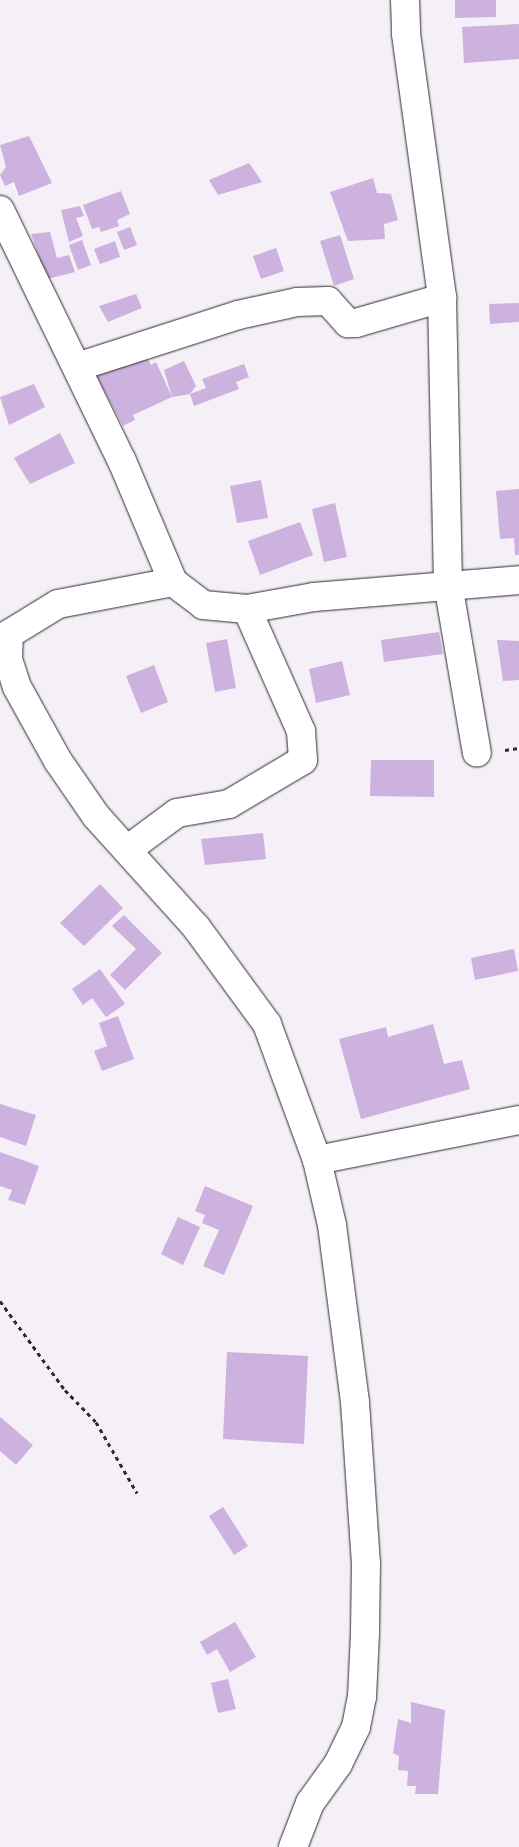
<!DOCTYPE html>
<html>
<head>
<meta charset="utf-8">
<style>
  body { margin:0 }
  #map { position:relative; width:519px; height:1847px; overflow:hidden; background:#f5eff8; font-family:"Balsamiq Sans",sans-serif }
  div>[style] { position:absolute }
  .building>* { inset:0; background:#cdb1de }
  .path>* { height:3px; margin-top:-1.5px; transform-origin:0; background:repeating-linear-gradient(90deg,#2b2b2b 0 4px,transparent 0 8px) }
  .roads { filter:drop-shadow(0 0 1px #2b2b2b) drop-shadow(0 0 1px #2b2b2b) }
  .minor>* { height:28px; margin:-14px; padding:0 14px; transform-origin:14px; border-radius:14px; background:#fff }
  span { translate:-50% -50%; white-space:nowrap; text-align:center; line-height:1.15; -webkit-text-stroke:4.5px #fff; paint-order:stroke }
</style>
</head>
<body>
<div id="map">
  <div class="building">
    <i style="clip-path:polygon(455px 0,496px 0,496px 17px,455px 18px)"></i>
    <i style="clip-path:polygon(519px 24px,519px 59px,464px 63px,462px 27px)"></i>
    <i style="clip-path:polygon(29px 136px,52px 183px,19px 196px,14px 182px,5px 186px,0 175px,6px 167px,0 145px)"></i>
    <i style="clip-path:polygon(249px 163px,262px 182px,218px 195px,209px 180px)"></i>
    <i style="clip-path:polygon(373px 178px,377px 193px,391px 194px,398px 220px,384px 224px,385px 239px,348px 241px,330px 192px)"></i>
    <i style="clip-path:polygon(121px 191px,130px 214px,117px 220px,119px 226px,101px 232px,99px 227px,92px 229px,83px 205px)"></i>
    <i style="clip-path:polygon(80px 206px,84px 216px,76px 218px,83px 236px,69px 242px,61px 210px)"></i>
    <i style="clip-path:polygon(130px 227px,137px 245px,124px 250px,117px 232px)"></i>
    <i style="clip-path:polygon(50px 232px,57px 258px,69px 255px,75px 272px,47px 279px,31px 234px)"></i>
    <i style="clip-path:polygon(340px 235px,354px 279px,334px 286px,320px 241px)"></i>
    <i style="clip-path:polygon(82px 240px,91px 265px,78px 270px,69px 245px)"></i>
    <i style="clip-path:polygon(115px 241px,120px 257px,100px 264px,94px 249px)"></i>
    <i style="clip-path:polygon(276px 248px,284px 271px,261px 279px,253px 256px)"></i>
    <i style="clip-path:polygon(136px 294px,142px 308px,108px 322px,99px 306px)"></i>
    <i style="clip-path:polygon(519px 303px,519px 322px,490px 324px,489px 304px)"></i>
    <i style="clip-path:polygon(147px 357px,151px 365px,156px 362px,172px 397px,133px 415px,135px 420px,123px 426px,95px 373px,123px 361px,126px 367px)"></i>
    <i style="clip-path:polygon(184px 361px,196px 386px,190px 394px,172px 397px,164px 370px)"></i>
    <i style="clip-path:polygon(244px 364px,249px 377px,236px 382px,239px 389px,194px 406px,190px 394px,206px 388px,202px 379px)"></i>
    <i style="clip-path:polygon(34px 384px,45px 407px,9px 425px,0 397px)"></i>
    <i style="clip-path:polygon(60px 433px,75px 463px,30px 484px,14px 458px)"></i>
    <i style="clip-path:polygon(261px 480px,268px 518px,237px 523px,230px 486px)"></i>
    <i style="clip-path:polygon(519px 489px,519px 555px,515px 555px,514px 538px,500px 539px,496px 491px)"></i>
    <i style="clip-path:polygon(335px 503px,347px 557px,324px 562px,312px 509px)"></i>
    <i style="clip-path:polygon(300px 522px,313px 555px,260px 575px,248px 541px)"></i>
    <i style="clip-path:polygon(439px 632px,443px 654px,384px 662px,381px 640px)"></i>
    <i style="clip-path:polygon(227px 639px,236px 688px,215px 692px,206px 643px)"></i>
    <i style="clip-path:polygon(497px 640px,519px 641px,519px 680px,503px 681px)"></i>
    <i style="clip-path:polygon(342px 661px,350px 695px,316px 703px,309px 669px)"></i>
    <i style="clip-path:polygon(154px 665px,168px 702px,141px 713px,126px 676px)"></i>
    <i style="clip-path:polygon(371px 760px,434px 760px,434px 797px,370px 796px)"></i>
    <i style="clip-path:polygon(263px 833px,266px 859px,205px 865px,201px 839px)"></i>
    <i style="clip-path:polygon(100px 884px,123px 908px,84px 946px,60px 923px)"></i>
    <i style="clip-path:polygon(124px 915px,162px 953px,125px 990px,110px 975px,136px 949px,112px 926px)"></i>
    <i style="clip-path:polygon(514px 949px,518px 971px,475px 980px,471px 958px)"></i>
    <i style="clip-path:polygon(100px 969px,125px 1004px,106px 1017px,92px 998px,83px 1005px,72px 989px)"></i>
    <i style="clip-path:polygon(118px 1016px,134px 1059px,102px 1071px,94px 1051px,107px 1046px,99px 1023px)"></i>
    <i style="clip-path:polygon(433px 1024px,444px 1064px,462px 1060px,470px 1089px,361px 1119px,339px 1039px,386px 1027px,388px 1037px)"></i>
    <i style="clip-path:polygon(0 1104px,36px 1115px,26px 1146px,0 1137px)"></i>
    <i style="clip-path:polygon(0 1152px,39px 1166px,25px 1205px,8px 1200px,12px 1190px,0 1186px)"></i>
    <i style="clip-path:polygon(205px 1186px,253px 1206px,224px 1275px,203px 1266px,219px 1230px,202px 1223px,205px 1215px,195px 1211px)"></i>
    <i style="clip-path:polygon(178px 1217px,200px 1227px,183px 1265px,161px 1254px)"></i>
    <i style="clip-path:polygon(227px 1352px,308px 1356px,304px 1444px,223px 1439px)"></i>
    <i style="clip-path:polygon(0 1417px,33px 1445px,16px 1465px,0 1451px)"></i>
    <i style="clip-path:polygon(223px 1507px,248px 1546px,234px 1555px,209px 1516px)"></i>
    <i style="clip-path:polygon(235px 1622px,256px 1657px,230px 1672px,217px 1649px,207px 1655px,200px 1642px)"></i>
    <i style="clip-path:polygon(228px 1679px,236px 1709px,218px 1713px,211px 1683px)"></i>
    <i style="clip-path:polygon(411px 1702px,445px 1710px,438px 1794px,415px 1794px,416px 1786px,407px 1786px,408px 1771px,398px 1770px,399px 1756px,393px 1753px,398px 1719px,411px 1723px)"></i>
  </div>
  <div class="path">
    <i style="left:505px;top:750px;width:14px;rotate:-8deg"></i>
    <i style="left:0;top:1301px;width:110px;rotate:53.9deg"></i>
    <i style="left:65px;top:1390px;width:45px;rotate:45.9deg"></i>
    <i style="left:96px;top:1422px;width:82px;rotate:60deg"></i>
  </div>
  <div class="roads">
    <div class="minor">
      <i style="left:405px;top:0;width:34px;rotate:88deg"></i>
      <i style="left:406px;top:34px;width:266px;rotate:82.2deg"></i>
      <i style="left:442px;top:298px;width:286px;rotate:88.8deg"></i>
      <i style="left:448px;top:584px;width:171px;rotate:80.3deg"></i>
      <i style="left:0;top:210px;width:279px;rotate:64.1deg"></i>
      <i style="left:122px;top:461px;width:131px;rotate:67.1deg"></i>
      <i style="left:77px;top:367px;width:169px;rotate:-17.9deg"></i>
      <i style="left:238px;top:315px;width:60px;rotate:-12.4deg"></i>
      <i style="left:297px;top:302px;width:31px;rotate:-2deg"></i>
      <i style="left:328px;top:301px;width:30px;rotate:48deg"></i>
      <i style="left:348px;top:323px;width:8px"></i>
      <i style="left:356px;top:323px;width:90px;rotate:-16.2deg"></i>
      <i style="left:127px;top:850px;width:62px;rotate:-36.5deg"></i>
      <i style="left:177px;top:813px;width:53px;rotate:-9.8deg"></i>
      <i style="left:229px;top:804px;width:86px;rotate:-30.7deg"></i>
      <i style="left:303px;top:760px;width:29px;rotate:-94deg"></i>
      <i style="left:301px;top:731px;width:133px;rotate:-113.9deg"></i>
      <i style="left:317px;top:1160px;width:206px;rotate:-11.2deg"></i>
      <i style="left:293px;top:1847px;width:47px;rotate:-68.9deg"></i>
      <i style="left:310px;top:1803px;width:48px;rotate:-54.3deg"></i>
      <i style="left:338px;top:1764px;width:41px;rotate:-64.1deg"></i>
      <i style="left:356px;top:1727px;width:31px;rotate:-79deg"></i>
      <i style="left:362px;top:1697px;width:64px;rotate:-87.3deg"></i>
      <i style="left:365px;top:1633px;width:69px;rotate:-89.2deg"></i>
      <i style="left:366px;top:1564px;width:162px;rotate:-93.9deg"></i>
      <i style="left:355px;top:1402px;width:178px;rotate:-97.4deg"></i>
      <i style="left:332px;top:1225px;width:67px;rotate:-103deg"></i>
      <i style="left:317px;top:1160px;width:145px;rotate:-110.2deg"></i>
      <i style="left:267px;top:1024px;width:120px;rotate:-126.2deg"></i>
      <i style="left:196px;top:927px;width:149px;rotate:-132deg"></i>
      <i style="left:96px;top:816px;width:67px;rotate:-124.6deg"></i>
      <i style="left:58px;top:761px;width:85px;rotate:-119deg"></i>
      <i style="left:17px;top:687px;width:28px;rotate:-108deg"></i>
      <i style="left:8px;top:660px;width:26px;rotate:-88deg"></i>
      <i style="left:9px;top:634px;width:57px;rotate:-31.5deg"></i>
      <i style="left:58px;top:604px;width:117px;rotate:-10.8deg"></i>
      <i style="left:173px;top:582px;width:38px;rotate:37deg"></i>
      <i style="left:203px;top:605px;width:44px;rotate:5.2deg"></i>
      <i style="left:247px;top:609px;width:68px;rotate:-10.2deg"></i>
      <i style="left:314px;top:597px;width:206px;rotate:-4.7deg"></i>
    </div>
  </div>
</div>
</body>
</html>
